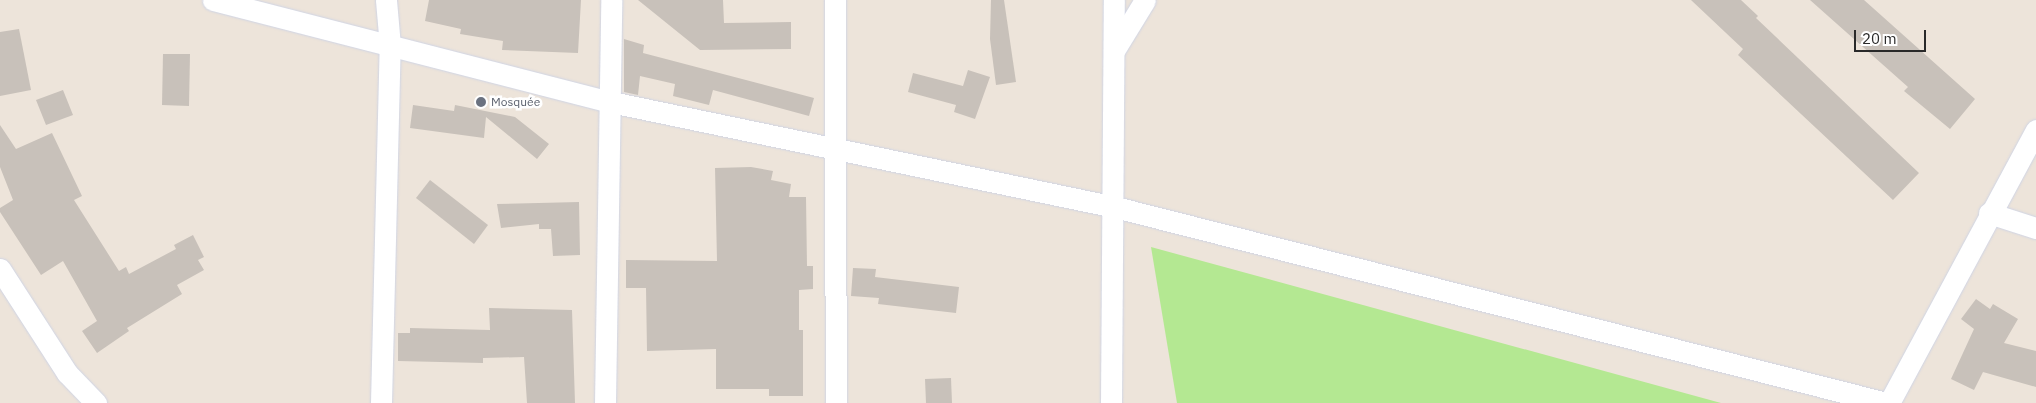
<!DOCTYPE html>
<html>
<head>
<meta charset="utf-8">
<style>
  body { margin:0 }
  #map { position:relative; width:2036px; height:403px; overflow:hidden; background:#ede4da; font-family:"IBM Plex Sans",sans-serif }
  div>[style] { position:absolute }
  .green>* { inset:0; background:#b4e892 }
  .building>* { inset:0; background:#c8c1ba }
  .roads { filter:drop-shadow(0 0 1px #cfd4e4) drop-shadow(0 0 1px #cfd4e4) }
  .street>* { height:21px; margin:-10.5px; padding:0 10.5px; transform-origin:10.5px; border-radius:10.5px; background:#fff }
  .dots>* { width:14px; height:14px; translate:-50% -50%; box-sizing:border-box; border:2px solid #fff; border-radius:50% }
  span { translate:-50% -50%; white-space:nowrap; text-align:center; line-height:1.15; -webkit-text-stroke:5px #fff; paint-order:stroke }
  .worship-label { font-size:12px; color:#5b616d }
  .left { translate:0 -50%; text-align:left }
  .scale { position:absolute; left:1854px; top:30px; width:72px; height:22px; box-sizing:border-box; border:2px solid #292929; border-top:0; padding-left:6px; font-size:15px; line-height:18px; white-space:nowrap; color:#292929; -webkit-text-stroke:4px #fff; paint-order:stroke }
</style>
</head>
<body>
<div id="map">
  <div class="green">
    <i style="clip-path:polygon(1151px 247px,1721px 403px,1177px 403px)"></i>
  </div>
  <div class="building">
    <i style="clip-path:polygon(429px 0,581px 0,578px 53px,502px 50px,503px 41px,460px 34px,461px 29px,425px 21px)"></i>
    <i style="clip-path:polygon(638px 0,723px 0,724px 23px,791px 22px,791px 49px,700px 50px)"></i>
    <i style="clip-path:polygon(991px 0,1004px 0,1016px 82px,996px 85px,990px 39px)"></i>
    <i style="clip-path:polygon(1691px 0,1741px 0,1758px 16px,1756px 18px,1919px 173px,1893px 200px,1738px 55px,1743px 49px)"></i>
    <i style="clip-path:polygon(1810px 0,1864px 0,1975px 99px,1950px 129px,1904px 91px,1908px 87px)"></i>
    <i style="clip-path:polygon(19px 29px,31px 90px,0 96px,0 32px)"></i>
    <i style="clip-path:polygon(624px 39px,644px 45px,643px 53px,814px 98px,809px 116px,713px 90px,709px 105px,673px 96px,675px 84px,640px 76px,638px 95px,624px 92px)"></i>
    <i style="clip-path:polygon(163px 54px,190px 54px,189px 106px,162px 105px)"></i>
    <i style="clip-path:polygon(968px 70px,990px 77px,975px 119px,954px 112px,956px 105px,908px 92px,913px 73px,963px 86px)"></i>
    <i style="clip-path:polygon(63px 90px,73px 115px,46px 125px,36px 100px)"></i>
    <i style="clip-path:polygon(413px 105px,454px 111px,455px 105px,515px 117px,549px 144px,537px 159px,486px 117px,484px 138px,410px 128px)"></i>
    <i style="clip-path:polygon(0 125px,16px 149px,52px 133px,82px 196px,74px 200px,119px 271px,126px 267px,129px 274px,176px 249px,174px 245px,193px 235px,204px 257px,198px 260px,204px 270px,177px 285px,182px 294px,127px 328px,129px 331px,97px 353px,82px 331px,97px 321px,63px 261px,41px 275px,0 212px,0 208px,13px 200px,0 167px)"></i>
    <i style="clip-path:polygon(751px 167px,773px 171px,771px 180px,791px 184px,789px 197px,806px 197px,807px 266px,813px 266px,813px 289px,799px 290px,799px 330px,803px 330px,803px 396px,769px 396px,769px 389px,716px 389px,716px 349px,647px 351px,646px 288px,626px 288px,626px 260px,717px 261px,715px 168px)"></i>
    <i style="clip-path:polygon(430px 180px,488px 225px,474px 244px,416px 198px)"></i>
    <i style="clip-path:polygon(579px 202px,580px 255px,553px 256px,551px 229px,539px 229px,539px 224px,501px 228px,497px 204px)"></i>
    <i style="clip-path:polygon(853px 268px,876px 269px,875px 277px,959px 287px,956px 313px,878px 304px,879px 298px,851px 296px)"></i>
    <i style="clip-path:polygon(1976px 299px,1990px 309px,1993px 304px,2018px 319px,2004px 343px,2036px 351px,2036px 387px,1983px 372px,1974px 390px,1951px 379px,1974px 329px,1961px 319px)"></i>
    <i style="clip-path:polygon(489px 308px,572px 310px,575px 403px,527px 403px,524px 357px,483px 358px,483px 363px,398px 361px,398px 333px,410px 333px,410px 328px,490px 330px)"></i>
    <i style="clip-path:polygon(951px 378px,952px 403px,926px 403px,925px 379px)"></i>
  </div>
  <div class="roads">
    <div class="street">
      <i style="left:213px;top:0;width:411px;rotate:14.4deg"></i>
      <i style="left:611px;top:102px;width:515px;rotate:11.77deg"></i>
      <i style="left:1115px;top:207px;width:796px;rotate:14.26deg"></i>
      <i style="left:835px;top:0;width:403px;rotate:89.9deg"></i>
      <i style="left:1115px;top:49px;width:57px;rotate:-58.5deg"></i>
      <i style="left:1989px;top:213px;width:49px;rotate:17.7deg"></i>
      <i style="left:0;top:269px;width:124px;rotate:57.2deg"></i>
      <i style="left:67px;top:373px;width:42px;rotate:46deg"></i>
      <i style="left:381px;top:403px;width:357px;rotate:-88.6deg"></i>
      <i style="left:390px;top:46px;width:46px;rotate:-95deg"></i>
      <i style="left:605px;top:403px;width:403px;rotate:-89.1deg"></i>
      <i style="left:1111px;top:403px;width:403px;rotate:-89.6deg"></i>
      <i style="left:1889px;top:403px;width:310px;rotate:-61.7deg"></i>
    </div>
  </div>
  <div class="dots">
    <i style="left:481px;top:102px;background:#6b7280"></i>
  </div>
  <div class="worship-label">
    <span class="left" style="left:491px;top:102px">Mosquée</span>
  </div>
  <div class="scale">20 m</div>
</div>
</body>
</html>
